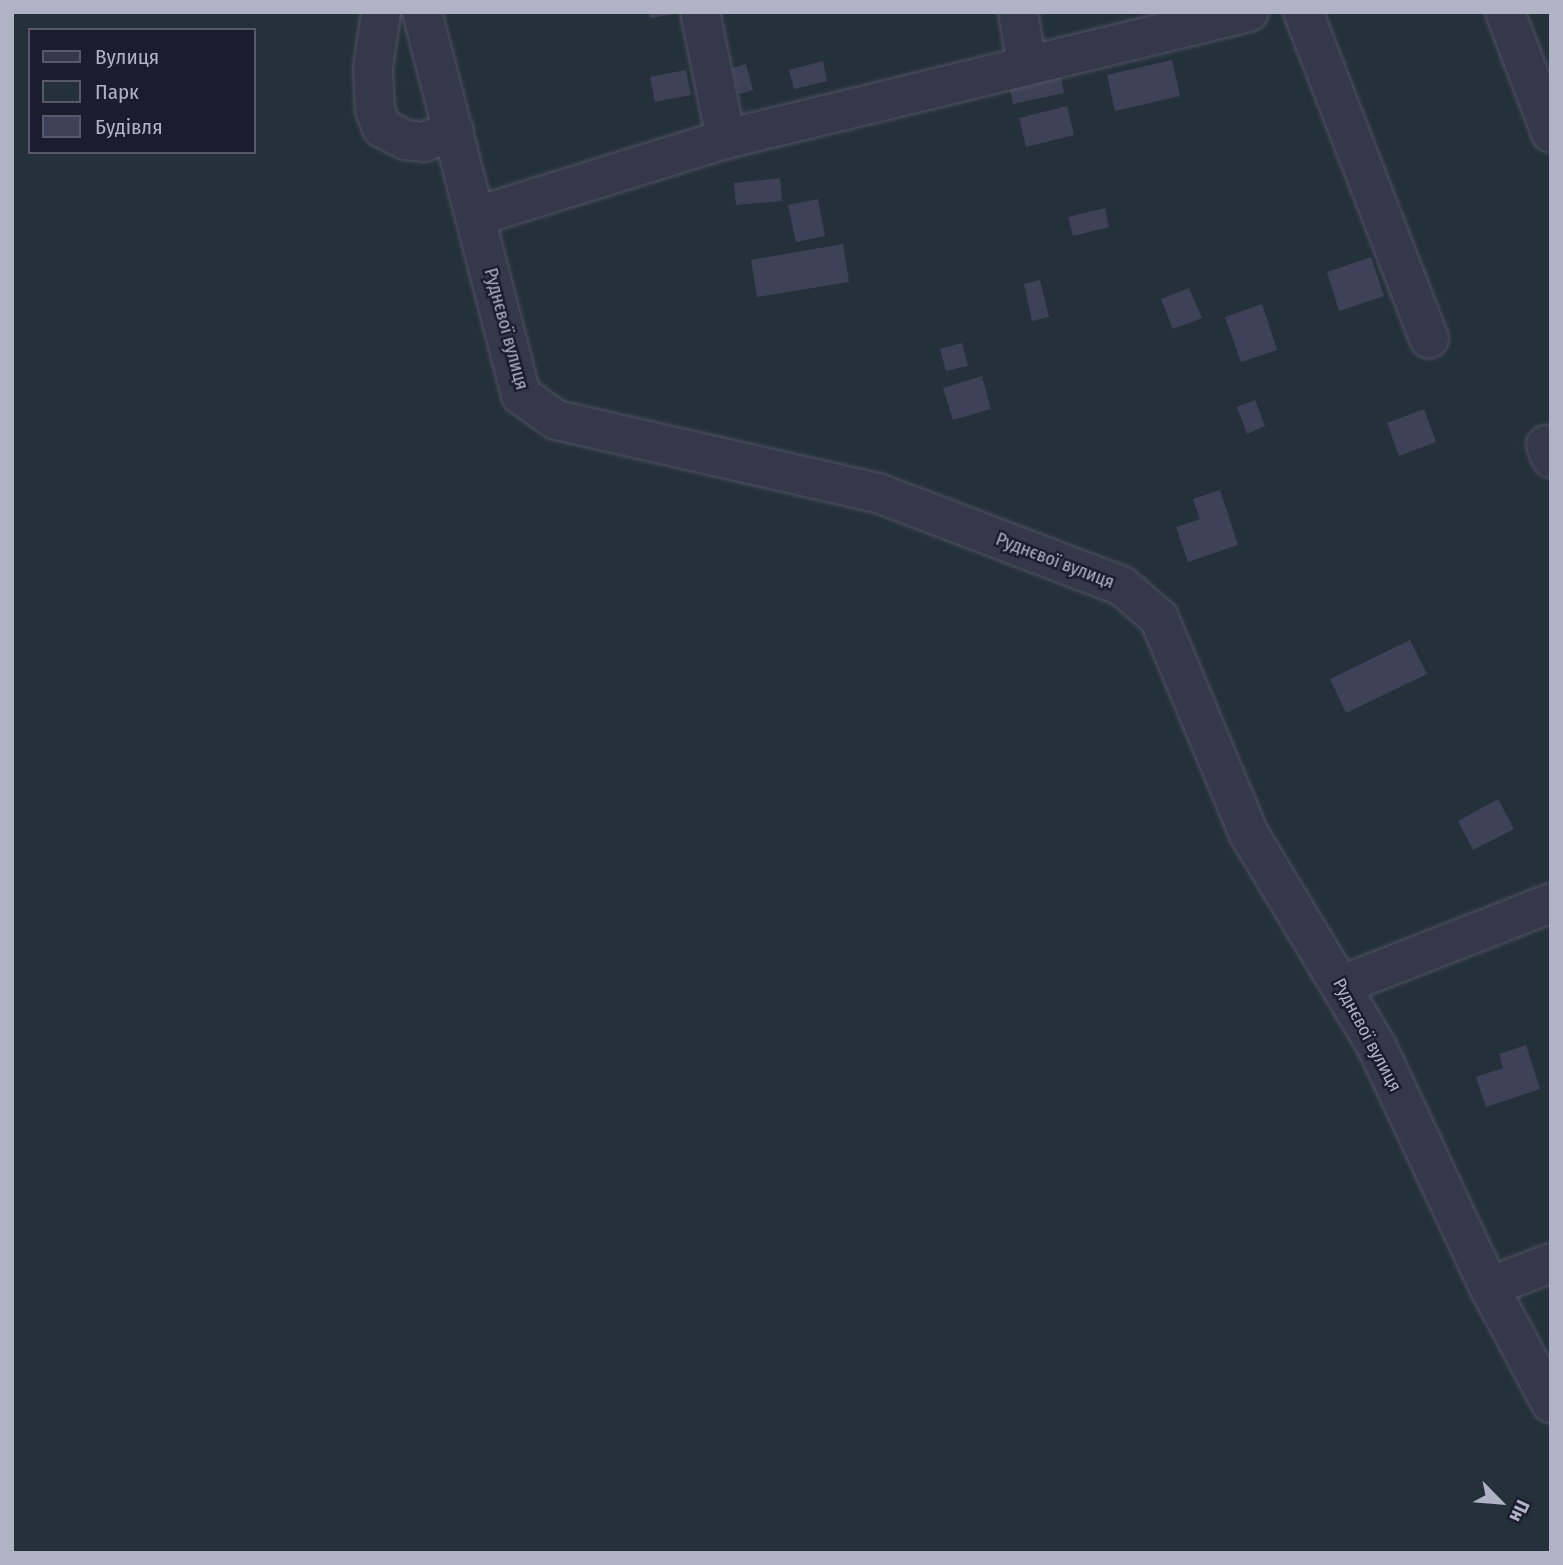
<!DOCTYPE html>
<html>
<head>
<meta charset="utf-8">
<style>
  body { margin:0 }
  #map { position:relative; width:1563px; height:1565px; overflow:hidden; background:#222539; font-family:"Fira Sans Condensed",sans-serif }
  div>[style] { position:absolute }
  .green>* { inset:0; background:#24313a }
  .building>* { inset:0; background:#3e4259 }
  .roads { filter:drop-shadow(0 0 2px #505264) drop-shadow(0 0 2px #505264) }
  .minor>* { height:38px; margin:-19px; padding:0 19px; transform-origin:19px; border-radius:19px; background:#35384a }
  span { translate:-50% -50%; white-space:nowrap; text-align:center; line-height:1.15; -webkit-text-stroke:5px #1b1d2e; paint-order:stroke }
  .street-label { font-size:18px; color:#b0b2c6 }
  .frame { position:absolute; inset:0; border:14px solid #b0b2c6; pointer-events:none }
  .legend { position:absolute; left:28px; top:28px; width:228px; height:126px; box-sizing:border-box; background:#1b1d2e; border:2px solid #57596b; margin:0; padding:9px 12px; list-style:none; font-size:21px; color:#b0b2c6 }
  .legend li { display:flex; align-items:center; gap:14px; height:35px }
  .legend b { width:35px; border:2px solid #57596b }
  .north { position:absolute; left:1465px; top:1467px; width:70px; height:70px; -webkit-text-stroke:5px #1b1d2e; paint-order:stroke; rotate:115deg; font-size:19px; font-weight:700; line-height:28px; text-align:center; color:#b0b2c6 }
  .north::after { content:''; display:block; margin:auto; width:24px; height:32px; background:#b0b2c6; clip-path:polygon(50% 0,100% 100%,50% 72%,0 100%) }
</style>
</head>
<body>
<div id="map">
  <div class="green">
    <i style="clip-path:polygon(evenodd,12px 12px,1551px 12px,1551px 1553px,12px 1553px,12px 12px,30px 30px,254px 30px,254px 152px,30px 152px,30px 30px)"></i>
  </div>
  <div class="building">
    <i style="clip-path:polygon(649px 12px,675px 12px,675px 14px,650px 18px)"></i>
    <i style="clip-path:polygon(1172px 60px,1180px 96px,1115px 111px,1107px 75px)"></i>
    <i style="clip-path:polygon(823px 61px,827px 81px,794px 89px,789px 70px)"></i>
    <i style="clip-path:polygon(746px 64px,753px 90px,739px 94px,732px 68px)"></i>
    <i style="clip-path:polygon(686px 70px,691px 95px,655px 102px,650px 77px)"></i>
    <i style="clip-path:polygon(1060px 72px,1064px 93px,1013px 104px,1009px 83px)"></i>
    <i style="clip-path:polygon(1067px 106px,1074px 135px,1026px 147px,1019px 118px)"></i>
    <i style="clip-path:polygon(780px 178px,782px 201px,736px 205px,734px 183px)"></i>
    <i style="clip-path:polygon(818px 199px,825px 236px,796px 242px,788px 205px)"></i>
    <i style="clip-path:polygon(1105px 208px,1109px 227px,1073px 236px,1068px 217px)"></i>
    <i style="clip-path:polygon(843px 244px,849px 282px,757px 297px,751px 260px)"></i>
    <i style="clip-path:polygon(1371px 257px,1384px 296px,1339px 311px,1327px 272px)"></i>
    <i style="clip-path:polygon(1040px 280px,1049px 317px,1032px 321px,1024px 284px)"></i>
    <i style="clip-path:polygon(1189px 288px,1202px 318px,1173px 329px,1161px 299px)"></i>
    <i style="clip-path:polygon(1262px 304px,1277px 350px,1241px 362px,1225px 317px)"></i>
    <i style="clip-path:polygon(962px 343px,968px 366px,946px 371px,940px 349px)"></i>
    <i style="clip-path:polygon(982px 376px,991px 409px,953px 420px,943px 388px)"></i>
    <i style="clip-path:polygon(1255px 400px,1265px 426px,1247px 434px,1237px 407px)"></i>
    <i style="clip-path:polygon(1424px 409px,1436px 442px,1399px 456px,1387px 423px)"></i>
    <i style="clip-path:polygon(1220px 490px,1238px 545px,1188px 562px,1176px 527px,1200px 519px,1193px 499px)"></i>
    <i style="clip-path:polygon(1410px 640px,1427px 674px,1346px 713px,1330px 679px)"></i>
    <i style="clip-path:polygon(1498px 799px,1514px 829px,1473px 850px,1458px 821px)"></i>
    <i style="clip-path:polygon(1526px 1045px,1540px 1089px,1486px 1107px,1476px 1077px,1503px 1068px,1499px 1054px)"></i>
  </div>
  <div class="roads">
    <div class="minor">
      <i style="left:381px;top:12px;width:57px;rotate:98.1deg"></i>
      <i style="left:373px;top:68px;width:42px;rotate:87.3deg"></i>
      <i style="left:375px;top:110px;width:19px;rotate:69deg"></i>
      <i style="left:382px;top:128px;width:27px;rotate:27deg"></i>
      <i style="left:406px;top:140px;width:18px;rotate:6deg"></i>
      <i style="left:424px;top:142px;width:32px;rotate:-22deg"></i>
      <i style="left:422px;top:12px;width:396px;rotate:75.5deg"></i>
      <i style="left:521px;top:395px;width:43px;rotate:35.5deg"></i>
      <i style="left:556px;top:420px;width:330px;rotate:12.8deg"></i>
      <i style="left:878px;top:493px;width:261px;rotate:20.9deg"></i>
      <i style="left:1122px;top:586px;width:49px;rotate:40.9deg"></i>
      <i style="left:1159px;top:618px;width:234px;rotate:67.4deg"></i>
      <i style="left:1249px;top:834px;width:249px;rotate:59deg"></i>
      <i style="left:1377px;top:1047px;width:265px;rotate:65deg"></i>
      <i style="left:1489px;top:1287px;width:132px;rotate:61.9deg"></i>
      <i style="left:700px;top:12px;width:130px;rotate:78.4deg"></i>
      <i style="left:1018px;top:12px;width:55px;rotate:80.5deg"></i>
      <i style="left:1303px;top:12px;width:350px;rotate:68.9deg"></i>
      <i style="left:1505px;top:12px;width:129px;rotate:69.2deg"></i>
      <i style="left:477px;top:216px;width:261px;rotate:-17.2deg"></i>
      <i style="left:726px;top:139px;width:538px;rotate:-13.65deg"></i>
      <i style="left:1546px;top:445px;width:14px;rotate:69deg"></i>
      <i style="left:1342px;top:985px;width:225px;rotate:-21.4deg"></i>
      <i style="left:1489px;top:1287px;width:66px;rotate:-21.2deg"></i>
    </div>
  </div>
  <div class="street-label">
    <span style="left:506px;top:329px;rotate:75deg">Руднєвої вулиця</span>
    <span style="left:1055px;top:561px;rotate:21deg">Руднєвої вулиця</span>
    <span style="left:1367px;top:1035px;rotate:62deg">Руднєвої вулиця</span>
  </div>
  <div class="frame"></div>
  <ul class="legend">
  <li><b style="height:9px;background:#35384a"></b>Вулиця</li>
  <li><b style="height:19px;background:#24313a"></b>Парк</li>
  <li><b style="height:19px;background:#3e4259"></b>Будівля</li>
  </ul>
  <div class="north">Пн</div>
</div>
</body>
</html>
